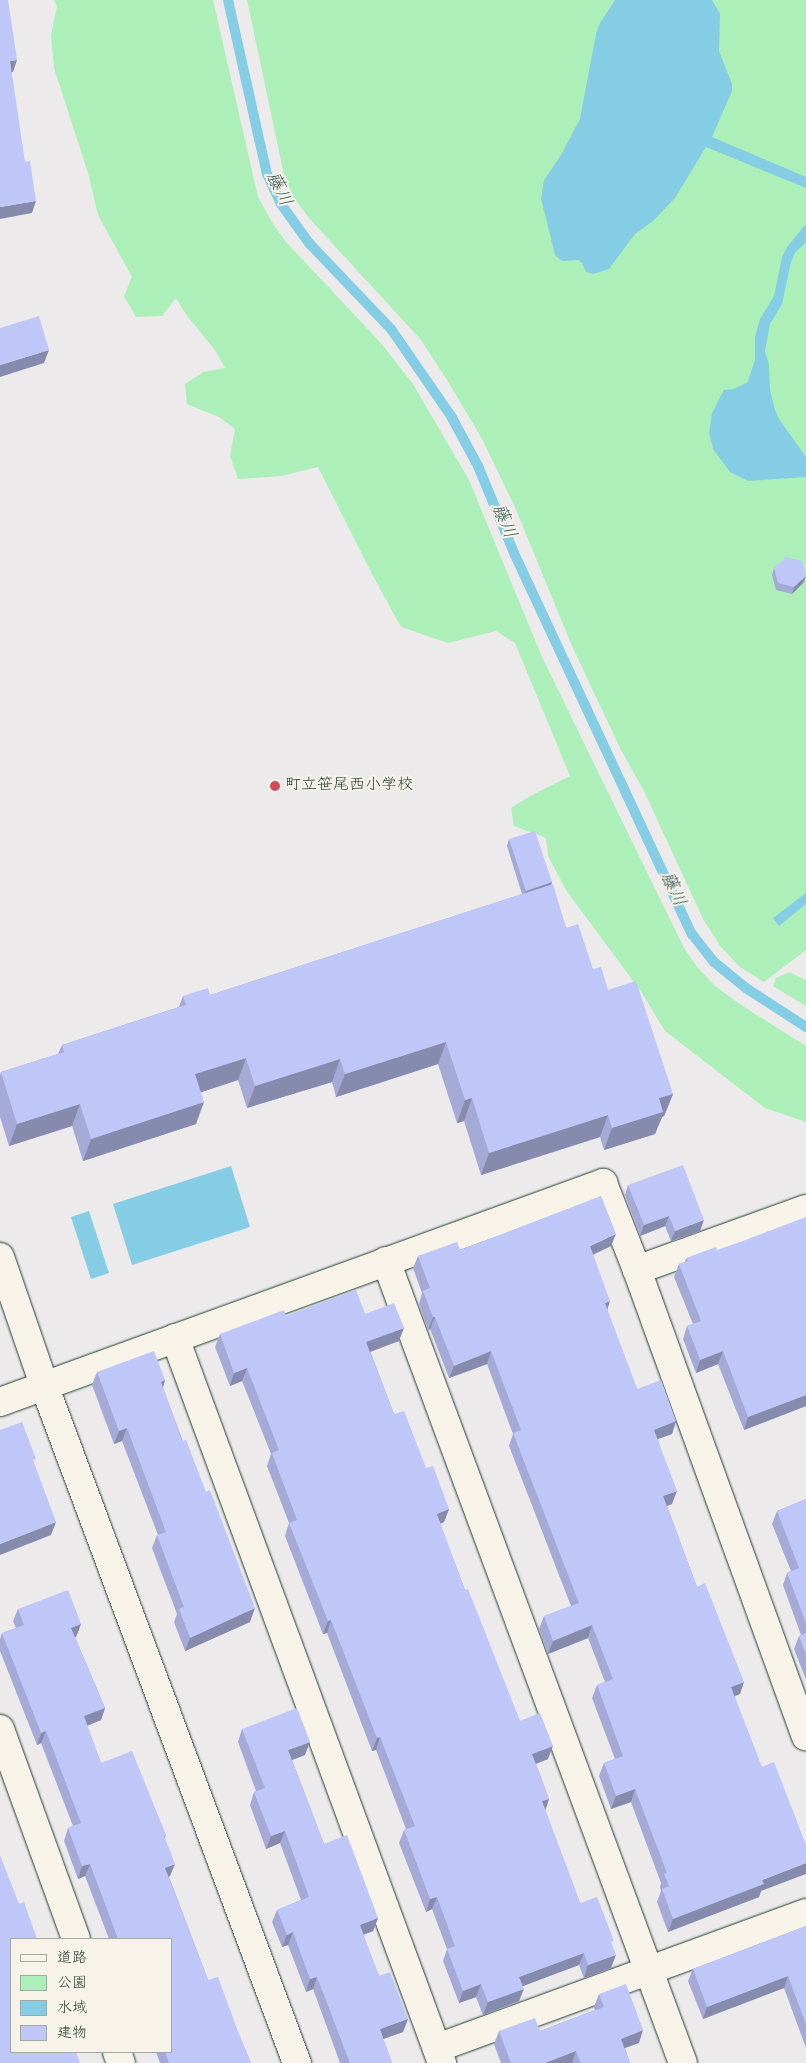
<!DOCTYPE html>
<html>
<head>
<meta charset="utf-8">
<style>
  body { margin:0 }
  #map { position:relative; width:806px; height:2063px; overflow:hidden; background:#eceaeb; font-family:Dekko,"Klee One",sans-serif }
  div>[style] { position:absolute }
  .green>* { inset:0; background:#adefb9 }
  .water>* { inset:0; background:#84cde5 }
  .stream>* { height:10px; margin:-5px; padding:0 5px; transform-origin:5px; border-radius:5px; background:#84cde5 }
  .roads { filter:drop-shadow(0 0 1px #1f3d34) drop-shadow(0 0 1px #1f3d34) }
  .minor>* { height:28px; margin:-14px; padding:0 14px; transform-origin:14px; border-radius:14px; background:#f7f3e8 }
  .tertiary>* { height:28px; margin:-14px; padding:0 14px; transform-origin:14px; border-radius:14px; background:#f7f3e8 }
  .wall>* { inset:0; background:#a4aad5 }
  .shaded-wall>* { inset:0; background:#868bae }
  .building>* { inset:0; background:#bfc6f8 }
  .dots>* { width:14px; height:14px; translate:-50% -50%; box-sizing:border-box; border:2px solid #f7f3e8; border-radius:50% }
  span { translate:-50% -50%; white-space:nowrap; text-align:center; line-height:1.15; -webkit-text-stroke:4px #f7f3e8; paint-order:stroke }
  .poi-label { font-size:16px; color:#1f3d34 }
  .left { translate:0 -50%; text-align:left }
  .water-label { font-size:18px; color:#335a57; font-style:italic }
  .legend { position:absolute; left:10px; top:1938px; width:162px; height:115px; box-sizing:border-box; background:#f7f3e8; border:1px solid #a1aaa0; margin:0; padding:6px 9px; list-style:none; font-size:15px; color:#1f3d34 }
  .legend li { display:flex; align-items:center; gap:10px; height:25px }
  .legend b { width:25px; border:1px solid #a1aaa0 }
</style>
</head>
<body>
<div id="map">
  <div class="green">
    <i style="clip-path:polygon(54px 0,213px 0,258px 197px,273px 224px,286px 242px,381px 343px,413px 384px,469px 480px,542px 657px,684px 948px,698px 968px,715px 986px,744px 1007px,806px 1046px,806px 1122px,765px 1108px,665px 1031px,642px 993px,566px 890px,548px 856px,546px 838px,514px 826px,511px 808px,530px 796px,570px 776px,515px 643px,496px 631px,448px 643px,401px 627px,373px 576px,318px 467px,281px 476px,238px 479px,230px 456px,235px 429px,219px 417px,187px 404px,185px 384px,203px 372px,225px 368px,215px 350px,187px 316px,176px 298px,162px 316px,136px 317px,124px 296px,132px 277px,98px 215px,88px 173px,54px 68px,51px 35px,57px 6px)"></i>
    <i style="clip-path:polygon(247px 0,806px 0,806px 950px,764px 982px,740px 967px,721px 947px,703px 919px,644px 791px,620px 748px,572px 646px,514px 505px,481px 437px,447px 380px,421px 340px,309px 218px,294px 198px,284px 175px)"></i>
    <i style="clip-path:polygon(789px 972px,806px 980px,806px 1006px,773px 986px,776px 978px)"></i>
  </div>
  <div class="water">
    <i style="clip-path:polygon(615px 0,712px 0,720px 14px,719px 51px,732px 84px,732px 91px,712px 137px,806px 177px,806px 188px,706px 147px,675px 198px,653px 221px,635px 234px,609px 269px,593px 274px,586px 272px,582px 263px,578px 260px,562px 261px,555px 255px,541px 199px,544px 180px,561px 155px,580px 119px,596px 34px,600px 23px)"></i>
    <i style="clip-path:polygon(806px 224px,806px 242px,795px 253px,791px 262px,782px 304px,770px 324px,765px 351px,769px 365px,770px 390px,775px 410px,779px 419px,806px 457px,806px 477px,748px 481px,730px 472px,713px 449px,709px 433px,712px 413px,724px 390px,734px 389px,748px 382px,755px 359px,755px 337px,760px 319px,774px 296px,782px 257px,787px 247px)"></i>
    <i style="clip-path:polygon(806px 893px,806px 904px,779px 926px,773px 918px)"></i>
    <i style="clip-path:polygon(231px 1166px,250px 1227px,132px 1265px,113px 1204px)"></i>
    <i style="clip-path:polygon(89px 1211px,109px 1273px,91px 1279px,71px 1217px)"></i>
  </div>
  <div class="stream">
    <i style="left:228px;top:0;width:178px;rotate:77.4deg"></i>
    <i style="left:267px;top:174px;width:33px;rotate:65deg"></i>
    <i style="left:281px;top:204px;width:48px;rotate:54.3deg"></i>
    <i style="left:309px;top:243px;width:119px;rotate:46.4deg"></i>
    <i style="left:391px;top:329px;width:106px;rotate:55.4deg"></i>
    <i style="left:451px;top:416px;width:57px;rotate:61.6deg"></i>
    <i style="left:478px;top:466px;width:94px;rotate:67.5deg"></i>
    <i style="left:514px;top:553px;width:421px;rotate:65deg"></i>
    <i style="left:692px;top:934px;width:36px;rotate:52deg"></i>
    <i style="left:714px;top:962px;width:41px;rotate:39.1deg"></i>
    <i style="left:746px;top:988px;width:72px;rotate:33deg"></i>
  </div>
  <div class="roads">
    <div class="minor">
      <i style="left:806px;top:1209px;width:180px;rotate:160.2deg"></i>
      <i style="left:637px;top:1270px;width:496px;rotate:70.1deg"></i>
      <i style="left:386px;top:1261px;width:855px;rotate:69.68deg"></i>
      <i style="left:175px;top:1338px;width:773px;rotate:69.78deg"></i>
      <i style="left:0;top:1729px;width:223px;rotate:70.1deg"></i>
      <i style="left:437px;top:2048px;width:393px;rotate:-20.1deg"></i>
      <i style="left:117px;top:2052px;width:12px;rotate:70deg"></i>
    </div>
    <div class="tertiary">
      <i style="left:0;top:1257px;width:135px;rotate:71deg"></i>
      <i style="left:44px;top:1385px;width:724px;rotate:69.54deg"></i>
      <i style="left:0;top:1402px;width:642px;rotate:-19.96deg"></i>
      <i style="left:603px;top:1183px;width:93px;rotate:68.7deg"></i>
    </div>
  </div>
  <div class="wall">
    <i style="clip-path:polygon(774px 568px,804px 582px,792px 594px,776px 590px,772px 575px)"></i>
    <i style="clip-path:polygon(509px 839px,552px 882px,551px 885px,566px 928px,593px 969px,608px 990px,673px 1094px,664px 1116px,662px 1117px,655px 1134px,604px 1150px,600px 1137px,481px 1175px,464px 1121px,457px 1123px,438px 1064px,336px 1097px,332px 1082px,247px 1108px,238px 1080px,201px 1092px,196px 1124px,83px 1161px,72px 1126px,9px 1146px,0 1117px,0 1075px,1px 1072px,58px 1054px,62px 1045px,179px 1007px,183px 996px,210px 995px,522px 894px,507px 846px)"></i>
    <i style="clip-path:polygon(628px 1185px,700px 1231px,671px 1241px,665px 1226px,640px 1236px,625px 1195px)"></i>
    <i style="clip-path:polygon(611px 1246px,593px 1255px,607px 1310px,637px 1389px,676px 1421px,672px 1434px,658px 1439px,672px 1504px,667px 1506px,697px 1587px,740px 1694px,735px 1696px,761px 1891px,759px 1897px,668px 1932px,657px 1902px,661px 1891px,660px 1887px,661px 1883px,631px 1802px,611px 1809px,599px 1776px,604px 1763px,615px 1759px,592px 1698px,597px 1685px,605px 1682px,588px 1638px,548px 1654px,539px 1629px,544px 1616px,571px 1606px,509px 1446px,513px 1434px,487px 1364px,449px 1378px,430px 1329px,428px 1330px,419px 1304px,422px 1293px,413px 1268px,418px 1256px,460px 1250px)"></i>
    <i style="clip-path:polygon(686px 1258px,806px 1406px,744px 1430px,718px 1364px,696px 1373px,683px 1339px,687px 1326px,693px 1324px,674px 1277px,679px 1264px,685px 1262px)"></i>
    <i style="clip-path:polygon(365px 1314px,399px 1341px,370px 1351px,394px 1414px,449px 1509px,444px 1522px,440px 1524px,465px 1590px,520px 1721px,548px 1759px,536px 1764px,549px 1799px,545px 1810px,580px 1903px,612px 1946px,611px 1968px,584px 1978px,579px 1965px,523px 1986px,519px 2001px,483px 2015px,476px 1997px,459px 2003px,443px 1961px,447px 1949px,432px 1909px,426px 1912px,399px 1843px,404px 1830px,406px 1829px,376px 1750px,372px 1751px,327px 1633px,323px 1634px,285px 1536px,289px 1523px,267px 1466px,271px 1454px,242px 1381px,230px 1386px,215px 1347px,220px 1334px,286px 1316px)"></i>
    <i style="clip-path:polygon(97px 1372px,165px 1380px,163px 1388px,250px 1622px,185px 1651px,174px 1622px,177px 1614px,152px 1548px,157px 1535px,158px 1535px,122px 1441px,114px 1444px,92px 1385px)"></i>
    <i style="clip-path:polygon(806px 1499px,806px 1680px,794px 1649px,799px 1636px,801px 1635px,783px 1585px,787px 1573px,791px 1571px,772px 1524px,777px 1511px)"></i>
    <i style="clip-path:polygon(18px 1609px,81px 1624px,76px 1637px,75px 1637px,105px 1708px,101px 1720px,87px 1726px,101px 1763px,166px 1835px,165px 1838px,170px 1876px,169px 1877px,208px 1980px,240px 2037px,251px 2063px,160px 2063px,156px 2052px,171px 2052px,171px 1939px,109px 1939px,85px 1876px,78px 1879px,64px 1841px,68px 1828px,73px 1826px,41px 1743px,37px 1745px,0 1651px,0 1639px,2px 1633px,16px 1628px,13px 1621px)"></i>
    <i style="clip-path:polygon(242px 1729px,305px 1755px,292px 1760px,324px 1844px,378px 1918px,373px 1931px,363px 1935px,379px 1976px,408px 2019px,403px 2032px,383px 2039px,392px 2063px,340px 2063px,313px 1989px,306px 1992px,288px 1945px,282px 1947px,272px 1922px,277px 1910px,301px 1900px,280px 1843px,266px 1849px,250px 1805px,254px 1792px,256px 1791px,238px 1742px)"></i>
    <i style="clip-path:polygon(806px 1926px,806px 2048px,784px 1988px,703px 2019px,688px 1981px,693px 1969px)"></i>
    <i style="clip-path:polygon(599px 1994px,639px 2043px,625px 2048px,630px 2063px,501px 2063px,494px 2044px,499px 2031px,540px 2031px,595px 2010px,594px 2007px)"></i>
  </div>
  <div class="shaded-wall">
    <i style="clip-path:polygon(17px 60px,13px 72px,6px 73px,10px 61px)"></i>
    <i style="clip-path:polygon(36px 201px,32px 213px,0 219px,0 207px)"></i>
    <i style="clip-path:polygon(49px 350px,44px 363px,0 377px,0 365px)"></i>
    <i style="clip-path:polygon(806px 576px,804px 582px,792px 594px,794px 587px)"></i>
    <i style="clip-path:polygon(552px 882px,550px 889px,524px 898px,526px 891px)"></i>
    <i style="clip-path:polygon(446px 1042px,438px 1064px,336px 1097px,345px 1074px)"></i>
    <i style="clip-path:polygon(246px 1058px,238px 1080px,187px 1097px,195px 1074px)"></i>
    <i style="clip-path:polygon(340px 1059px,332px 1082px,247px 1108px,255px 1086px)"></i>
    <i style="clip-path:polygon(673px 1094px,664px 1116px,662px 1117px,655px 1134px,604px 1150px,612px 1128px,659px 1098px)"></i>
    <i style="clip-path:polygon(472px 1098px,464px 1121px,457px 1123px,465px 1100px)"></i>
    <i style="clip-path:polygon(204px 1102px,196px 1124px,83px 1161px,91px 1139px)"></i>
    <i style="clip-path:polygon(80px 1104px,72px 1126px,9px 1146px,17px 1124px)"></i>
    <i style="clip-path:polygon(608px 1115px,600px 1137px,481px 1175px,489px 1153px)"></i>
    <i style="clip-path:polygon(669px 1216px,665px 1226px,640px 1236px,644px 1225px)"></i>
    <i style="clip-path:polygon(704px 1220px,700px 1231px,671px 1241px,675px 1231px)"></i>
    <i style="clip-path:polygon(616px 1234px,611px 1246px,585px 1258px,590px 1246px)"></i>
    <i style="clip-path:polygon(610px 1301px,606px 1314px,605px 1303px)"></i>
    <i style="clip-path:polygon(433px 1317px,435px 1317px,430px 1329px,428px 1330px)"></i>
    <i style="clip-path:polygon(404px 1328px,399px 1341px,362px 1355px,366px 1342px)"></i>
    <i style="clip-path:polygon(491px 1351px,487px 1364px,449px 1378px,454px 1366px)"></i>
    <i style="clip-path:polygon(723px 1351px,718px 1364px,696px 1373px,700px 1360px)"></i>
    <i style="clip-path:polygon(247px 1368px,242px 1381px,230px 1386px,234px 1373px)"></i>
    <i style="clip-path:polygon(165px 1380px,161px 1393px,161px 1382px)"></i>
    <i style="clip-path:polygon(806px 1395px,806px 1406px,744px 1430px,748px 1417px)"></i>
    <i style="clip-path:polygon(676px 1421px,672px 1434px,649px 1442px,654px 1430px)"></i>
    <i style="clip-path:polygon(127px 1428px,122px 1441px,114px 1444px,119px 1431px)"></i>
    <i style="clip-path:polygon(677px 1491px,672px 1504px,658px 1509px,663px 1496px)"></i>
    <i style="clip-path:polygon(449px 1509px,444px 1522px,432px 1527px,437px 1514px)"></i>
    <i style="clip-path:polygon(56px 1522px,51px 1535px,0 1555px,0 1544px)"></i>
    <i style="clip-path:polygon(255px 1608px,250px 1622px,185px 1651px,190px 1638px)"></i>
    <i style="clip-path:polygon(331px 1620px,327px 1633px,323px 1634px,328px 1621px)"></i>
    <i style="clip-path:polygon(81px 1624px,76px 1637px,66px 1641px,71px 1628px)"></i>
    <i style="clip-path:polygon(592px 1625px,588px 1638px,548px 1654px,553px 1641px)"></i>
    <i style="clip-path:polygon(744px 1682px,740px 1694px,727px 1699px,731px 1687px)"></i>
    <i style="clip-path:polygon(105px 1708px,101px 1720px,79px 1729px,84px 1716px)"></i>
    <i style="clip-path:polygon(46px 1731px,41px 1743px,37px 1745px,41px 1733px)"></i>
    <i style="clip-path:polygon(380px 1737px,376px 1750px,372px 1751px,377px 1738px)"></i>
    <i style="clip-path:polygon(310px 1742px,305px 1755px,284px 1763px,288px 1750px)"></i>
    <i style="clip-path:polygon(553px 1746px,548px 1759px,527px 1767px,532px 1754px)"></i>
    <i style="clip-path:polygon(635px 1789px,631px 1802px,611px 1809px,616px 1796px)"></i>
    <i style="clip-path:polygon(549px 1799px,545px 1811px,542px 1801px)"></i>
    <i style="clip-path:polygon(285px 1831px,280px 1843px,266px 1849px,271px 1836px)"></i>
    <i style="clip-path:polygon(806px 1863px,806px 1874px,761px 1891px,759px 1897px,668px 1932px,673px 1919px,762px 1880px)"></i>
    <i style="clip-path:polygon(90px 1864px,85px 1876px,78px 1879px,82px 1866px)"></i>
    <i style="clip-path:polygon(175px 1864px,170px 1876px,161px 1881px,165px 1868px)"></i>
    <i style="clip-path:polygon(437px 1897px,432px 1909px,426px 1912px,430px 1899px)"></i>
    <i style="clip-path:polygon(378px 1918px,373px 1931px,355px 1938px,360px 1925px)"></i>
    <i style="clip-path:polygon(293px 1932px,288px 1945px,282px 1947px,287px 1935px)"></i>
    <i style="clip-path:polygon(584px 1953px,579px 1965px,515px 1989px,519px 1977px)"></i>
    <i style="clip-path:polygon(616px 1955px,611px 1968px,584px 1978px,588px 1965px)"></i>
    <i style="clip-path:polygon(788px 1976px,784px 1988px,703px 2019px,707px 2007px)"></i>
    <i style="clip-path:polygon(317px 1977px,313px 1989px,306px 1992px,310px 1979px)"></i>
    <i style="clip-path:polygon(481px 1984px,476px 1997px,459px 2003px,463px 1991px)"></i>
    <i style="clip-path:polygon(524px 1989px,519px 2001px,483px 2015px,488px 2002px)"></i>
    <i style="clip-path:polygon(408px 2019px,403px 2032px,375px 2042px,380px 2029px)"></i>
    <i style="clip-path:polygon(643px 2030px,639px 2043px,616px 2051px,621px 2039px)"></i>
    <i style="clip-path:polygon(576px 2051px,572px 2063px,545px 2063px)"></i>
  </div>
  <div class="building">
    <i style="clip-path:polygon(0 0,8px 0,17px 60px,10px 61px,25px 162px,30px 161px,36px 201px,0 207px)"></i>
    <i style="clip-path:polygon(39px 316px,49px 350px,0 365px,0 328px)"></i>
    <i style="clip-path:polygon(786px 557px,802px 561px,806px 575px,794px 587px,778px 583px,774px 568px)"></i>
    <i style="clip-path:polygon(535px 831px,552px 882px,526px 891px,509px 839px)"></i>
    <i style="clip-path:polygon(553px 884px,566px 928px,578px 924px,593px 969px,601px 967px,608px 990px,636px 981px,673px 1094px,659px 1098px,663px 1112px,612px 1128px,608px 1115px,489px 1153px,472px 1098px,465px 1100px,446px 1042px,345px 1074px,340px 1059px,255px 1086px,246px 1058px,195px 1074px,204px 1102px,91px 1139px,80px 1104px,17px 1124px,1px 1072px,64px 1052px,62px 1045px,186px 1005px,183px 996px,208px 988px,210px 995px)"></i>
    <i style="clip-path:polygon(683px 1165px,704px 1220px,675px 1231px,669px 1216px,644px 1225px,628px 1185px)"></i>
    <i style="clip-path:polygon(601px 1196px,616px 1234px,590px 1246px,610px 1301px,605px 1303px,637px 1389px,661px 1380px,676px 1421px,654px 1430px,677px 1491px,663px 1496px,697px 1587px,705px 1583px,744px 1682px,731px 1687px,762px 1767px,774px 1762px,806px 1845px,806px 1863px,762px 1880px,764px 1884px,673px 1919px,662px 1889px,669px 1886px,664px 1874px,667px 1873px,635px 1789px,616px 1796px,604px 1763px,623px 1756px,597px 1685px,613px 1679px,592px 1625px,553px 1641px,544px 1616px,579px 1603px,513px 1433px,521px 1430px,491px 1351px,454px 1366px,435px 1317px,433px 1317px,423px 1291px,430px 1288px,418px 1256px,457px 1242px,460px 1250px)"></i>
    <i style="clip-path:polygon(806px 1217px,806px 1395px,748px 1417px,723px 1351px,700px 1360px,687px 1326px,701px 1321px,679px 1264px,688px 1261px,686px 1258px,716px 1247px,717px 1250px,740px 1242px)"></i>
    <i style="clip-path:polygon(356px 1290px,365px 1314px,394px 1303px,404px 1328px,366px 1342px,394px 1414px,404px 1411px,426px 1468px,433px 1466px,449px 1509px,437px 1514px,465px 1590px,468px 1589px,520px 1721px,540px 1713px,553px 1746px,532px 1754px,549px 1799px,542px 1801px,580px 1903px,597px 1897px,614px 1941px,611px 1942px,616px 1955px,588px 1965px,584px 1953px,519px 1977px,524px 1989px,488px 2002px,481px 1984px,463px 1991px,447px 1949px,455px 1946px,437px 1897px,430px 1899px,404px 1830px,415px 1826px,380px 1737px,377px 1738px,331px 1620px,328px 1621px,289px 1523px,297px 1520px,272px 1453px,279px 1450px,247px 1368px,234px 1373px,220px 1334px,284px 1310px,286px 1316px)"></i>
    <i style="clip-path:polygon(154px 1351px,165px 1380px,161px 1382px,182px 1441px,186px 1440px,206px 1492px,210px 1490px,255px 1608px,190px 1638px,179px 1609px,184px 1607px,157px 1535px,166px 1532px,127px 1428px,119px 1431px,97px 1372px)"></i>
    <i style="clip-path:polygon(22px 1422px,36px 1459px,33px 1460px,56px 1522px,0 1544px,0 1430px)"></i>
    <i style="clip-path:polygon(806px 1499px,806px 1623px,787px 1573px,799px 1568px,777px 1511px)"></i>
    <i style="clip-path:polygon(68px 1590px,81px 1624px,71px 1628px,105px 1708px,84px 1716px,101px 1763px,132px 1751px,166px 1835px,164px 1836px,175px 1864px,165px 1868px,208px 1980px,218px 1977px,240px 2037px,251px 2063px,169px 2063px,165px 2052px,171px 2052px,171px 1939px,118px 1939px,90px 1864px,82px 1866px,68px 1828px,81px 1823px,46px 1731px,41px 1733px,2px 1633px,24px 1625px,18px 1609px)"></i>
    <i style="clip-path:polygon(806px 1633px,806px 1655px,799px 1636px)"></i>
    <i style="clip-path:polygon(297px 1708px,310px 1742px,288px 1750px,324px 1844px,347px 1835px,378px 1918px,360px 1925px,379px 1976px,390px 1972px,408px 2019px,380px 2029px,392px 2063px,350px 2063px,317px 1977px,310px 1979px,293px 1932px,287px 1935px,277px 1910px,309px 1897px,285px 1831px,271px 1836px,254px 1792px,265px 1788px,242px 1729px)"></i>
    <i style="clip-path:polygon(0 1855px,19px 1904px,24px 1902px,37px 1939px,11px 1939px,11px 2052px,76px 2052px,80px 2063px,0 2063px)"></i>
    <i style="clip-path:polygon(806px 1926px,806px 2024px,788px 1976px,707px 2007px,693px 1969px)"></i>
    <i style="clip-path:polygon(626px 1984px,643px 2030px,621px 2039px,630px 2063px,581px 2063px,576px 2051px,545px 2063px,511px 2063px,499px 2031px,535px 2018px,540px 2031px,604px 2007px,599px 1994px)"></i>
  </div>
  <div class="dots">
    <i style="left:275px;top:786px;background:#d1495b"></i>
  </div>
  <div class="poi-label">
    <span class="left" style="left:285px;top:786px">町立笹尾西小学校</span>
  </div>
  <div class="water-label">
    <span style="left:277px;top:190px;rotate:64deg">藤川</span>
    <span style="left:502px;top:522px;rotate:67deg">藤川</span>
    <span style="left:671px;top:890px;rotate:65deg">藤川</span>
  </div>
  <ul class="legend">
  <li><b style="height:6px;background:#f7f3e8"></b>道路</li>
  <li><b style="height:14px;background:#adefb9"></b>公園</li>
  <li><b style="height:14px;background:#84cde5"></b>水域</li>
  <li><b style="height:14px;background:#bfc6f8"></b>建物</li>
  </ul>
</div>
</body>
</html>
